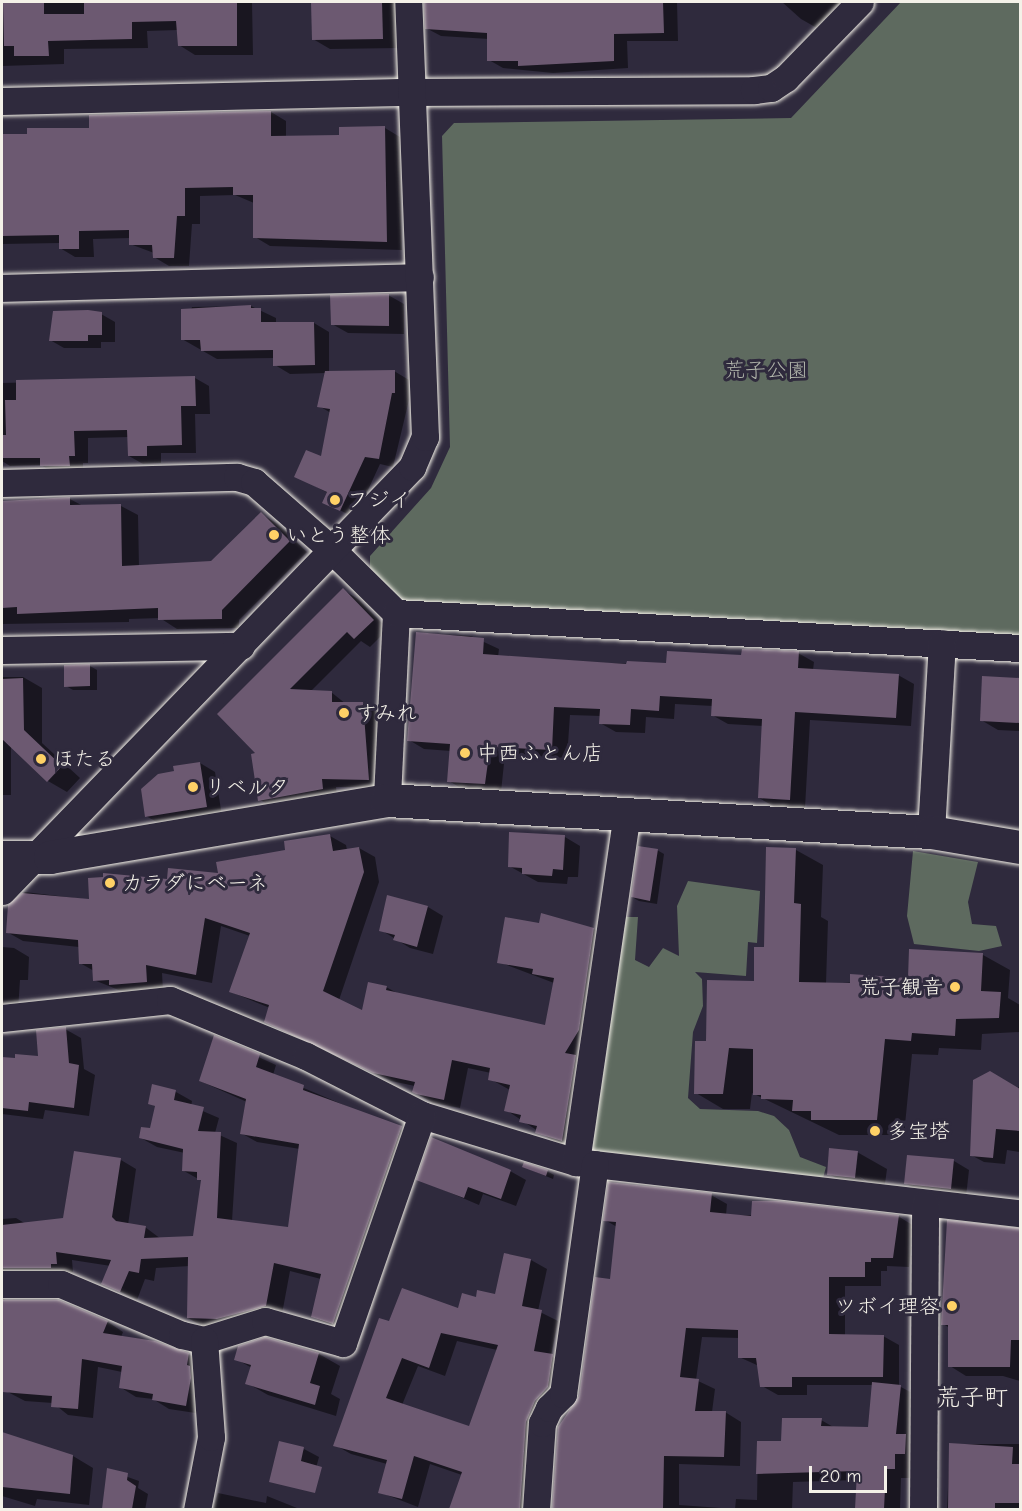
<!DOCTYPE html>
<html>
<head>
<meta charset="utf-8">
<style>
  body { margin:0 }
  #map { position:relative; width:1022px; height:1511px; overflow:hidden; background:#2f2a3d; font-family:"Comic Neue","Klee One",sans-serif }
  div>[style] { position:absolute }
  .green>* { inset:0; background:#5e6a5f }
  .shadow>* { inset:0; background:#0007 }
  .building>* { inset:0; background:#6c5971 }
  .roads { filter:drop-shadow(0 0 2px #f4f1e8) drop-shadow(0 0 2px #f4f1e8) }
  .street>* { height:27px; margin:-13.5px; padding:0 13.5px; transform-origin:13.5px; border-radius:13.5px; background:#2f2a3d }
  .secondary>* { height:33px; margin:-16.5px; padding:0 16.5px; transform-origin:16.5px; border-radius:16.5px; background:#2f2a3d }
  .dots>* { width:16px; height:16px; translate:-50% -50%; box-sizing:border-box; border:3px solid #2f2a3d; border-radius:50% }
  span { translate:-50% -50%; white-space:nowrap; text-align:center; line-height:1.15; -webkit-text-stroke:6px #2f2a3d; paint-order:stroke }
  .park-label { font-size:21px; color:#b0b4aa }
  .poi-label { font-size:21px; color:#f4f1e8 }
  .left { translate:0 -50%; text-align:left }
  .right { translate:-100% -50%; text-align:right }
  .quarter-label { font-size:24px; color:#f4f1e8 }
  .frame { position:absolute; inset:0; border:3px solid #f4f1e8; pointer-events:none }
  .scale { position:absolute; left:809px; top:1466px; width:78px; height:27px; box-sizing:border-box; border:3px solid #f4f1e8; border-top:0; padding-left:8px; font-size:18px; line-height:21px; white-space:nowrap; color:#f4f1e8; -webkit-text-stroke:4px #2f2a3d; paint-order:stroke }
</style>
</head>
<body>
<div id="map">
  <div class="green">
    <i style="clip-path:polygon(901px 2px,1020px 2px,1020px 636px,402px 602px,370px 576px,370px 556px,431px 488px,450px 447px,442px 136px,454px 123px,791px 118px)"></i>
    <i style="clip-path:polygon(913px 851px,978px 862px,968px 902px,972px 924px,996px 926px,1002px 946px,979px 951px,914px 944px,907px 916px)"></i>
    <i style="clip-path:polygon(688px 881px,760px 891px,757px 943px,748px 942px,746px 976px,695px 972px,702px 979px,703px 1006px,693px 1032px,688px 1098px,700px 1109px,758px 1111px,774px 1116px,789px 1130px,800px 1157px,826px 1167px,822px 1182px,587px 1151px,622px 917px,638px 917px,635px 960px,649px 967px,663px 948px,679px 956px,677px 906px)"></i>
  </div>
  <div class="shadow">
    <i style="clip-path:polygon(2px 2px,252px 2px,253px 55px,195px 55px,179px 45px,178px 30px,147px 31px,148px 48px,64px 49px,64px 64px,2px 66px)"></i>
    <i style="clip-path:polygon(313px 2px,397px 2px,399px 48px,330px 49px,313px 39px)"></i>
    <i style="clip-path:polygon(424px 2px,677px 2px,678px 41px,627px 41px,628px 68px,553px 73px,503px 68px,489px 60px,489px 39px,441px 36px,426px 28px)"></i>
    <i style="clip-path:polygon(782px 2px,854px 2px,824px 32px,801px 19px)"></i>
    <i style="clip-path:polygon(271px 112px,286px 121px,286px 137px,340px 137px,385px 128px,400px 137px,402px 250px,270px 246px,255px 237px,254px 203px,235px 195px,200px 196px,200px 224px,192px 224px,189px 266px,169px 266px,154px 257px,154px 253px,130px 244px,130px 238px,93px 239px,94px 257px,75px 257px,60px 248px,60px 243px,2px 244px,2px 201px,28px 135px)"></i>
    <i style="clip-path:polygon(388px 295px,404px 304px,404px 334px,348px 333px,332px 324px)"></i>
    <i style="clip-path:polygon(251px 306px,276px 318px,276px 324px,314px 323px,329px 332px,329px 372px,394px 371px,409px 380px,409px 400px,393px 467px,380px 464px,355px 518px,324px 502px,328px 493px,296px 476px,322px 458px,331px 413px,319px 406px,326px 373px,290px 374px,275px 365px,275px 358px,217px 359px,182px 339px,192px 307px)"></i>
    <i style="clip-path:polygon(101px 314px,115px 322px,115px 342px,101px 342px,101px 348px,64px 348px,50px 340px)"></i>
    <i style="clip-path:polygon(195px 378px,209px 386px,210px 414px,195px 414px,196px 453px,161px 453px,161px 463px,143px 464px,129px 456px,129px 437px,88px 438px,88px 463px,83px 463px,83px 473px,55px 474px,41px 465px,10px 466px,2px 461px,2px 383px)"></i>
    <i style="clip-path:polygon(70px 499px,83px 506px,121px 506px,138px 515px,139px 567px,212px 562px,261px 514px,278px 524px,307px 552px,239px 620px,239px 628px,177px 629px,160px 618px,129px 619px,129px 622px,2px 624px,2px 512px)"></i>
    <i style="clip-path:polygon(343px 590px,358px 599px,388px 629px,370px 647px,361px 641px,310px 692px,331px 692px,346px 704px,363px 704px,378px 712px,383px 787px,336px 787px,337px 797px,274px 808px,260px 800px,258px 754px,219px 714px)"></i>
    <i style="clip-path:polygon(417px 633px,471px 636px,499px 649px,498px 657px,540px 661px,667px 665px,798px 653px,814px 662px,813px 670px,898px 675px,914px 684px,911px 726px,810px 720px,805px 808px,775px 807px,759px 798px,763px 726px,728px 724px,712px 715px,713px 706px,675px 704px,674px 719px,646px 717px,645px 733px,616px 732px,600px 723px,601px 716px,570px 715px,567px 758px,505px 754px,501px 792px,464px 790px,449px 781px,451px 751px,424px 749px,409px 740px)"></i>
    <i style="clip-path:polygon(90px 666px,97px 670px,97px 690px,73px 690px,66px 686px)"></i>
    <i style="clip-path:polygon(2px 677px,23px 677px,42px 688px,42px 743px,80px 778px,67px 792px,48px 781px,11px 745px,11px 795px,2px 795px)"></i>
    <i style="clip-path:polygon(984px 678px,1020px 680px,1020px 731px,998px 730px,981px 720px)"></i>
    <i style="clip-path:polygon(200px 763px,215px 772px,222px 816px,162px 825px,146px 816px)"></i>
    <i style="clip-path:polygon(330px 836px,346px 845px,347px 850px,359px 848px,375px 857px,379px 882px,339px 1000px,363px 1012px,386px 987px,399px 994px,546px 1027px,554px 983px,499px 962px,541px 925px,542px 915px,594px 929px,610px 938px,578px 1149px,553px 1141px,506px 1110px,510px 1090px,490px 1079px,491px 1073px,468px 1068px,460px 1108px,433px 1103px,414px 1092px,415px 1086px,391px 1081px,281px 1030px,270px 1008px,231px 992px,250px 936px,221px 926px,212px 983px,162px 973px,163px 991px,126px 993px,94px 980px,94px 971px,80px 963px,79px 947px,23px 941px,7px 932px,10px 906px,25px 892px,91px 900px,169px 881px,219px 874px)"></i>
    <i style="clip-path:polygon(565px 837px,580px 846px,578px 877px,568px 877px,567px 884px,538px 882px,509px 866px)"></i>
    <i style="clip-path:polygon(657px 850px,664px 854px,657px 904px,639px 901px,632px 897px)"></i>
    <i style="clip-path:polygon(796px 850px,823px 865px,821px 917px,828px 921px,826px 984px,909px 979px,983px 955px,1010px 970px,1008px 998px,1020px 1005px,1020px 1032px,982px 1034px,981px 1050px,939px 1048px,938px 1055px,912px 1054px,904px 1135px,839px 1135px,752px 1093px,750px 1109px,723px 1109px,696px 1093px,708px 1043px,755px 983px)"></i>
    <i style="clip-path:polygon(389px 897px,428px 907px,443px 916px,433px 954px,410px 948px,381px 930px)"></i>
    <i style="clip-path:polygon(2px 947px,14px 948px,29px 957px,28px 980px,20px 980px,18px 1010px,2px 1009px)"></i>
    <i style="clip-path:polygon(65px 1029px,81px 1038px,84px 1069px,95px 1075px,89px 1116px,45px 1110px,43px 1119px,2px 1114px,2px 1058px,40px 1058px)"></i>
    <i style="clip-path:polygon(215px 1037px,276px 1065px,273px 1075px,417px 1136px,349px 1332px,312px 1317px,321px 1279px,290px 1271px,282px 1314px,204px 1327px,188px 1318px,190px 1266px,156px 1268px,154px 1281px,145px 1279px,137px 1300px,103px 1283px,111px 1266px,72px 1260px,73px 1272px,2px 1295px,5px 1300px,58px 1302px,108px 1322px,123px 1332px,121px 1337px,188px 1354px,204px 1363px,202px 1414px,169px 1409px,153px 1399px,136px 1397px,120px 1387px,122px 1372px,98px 1367px,93px 1418px,68px 1415px,53px 1403px,25px 1401px,2px 1389px,2px 1219px,16px 1218px,26px 1224px,65px 1219px,121px 1160px,136px 1169px,128px 1225px,145px 1227px,161px 1239px,195px 1238px,202px 1181px,184px 1171px,185px 1153px,157px 1147px,141px 1138px,151px 1129px,156px 1107px,150px 1103px,176px 1092px,192px 1101px,191px 1106px,219px 1118px,215px 1133px,237px 1143px,232px 1221px,289px 1228px,300px 1149px,257px 1142px,241px 1133px,247px 1102px,200px 1081px)"></i>
    <i style="clip-path:polygon(1020px 1085px,1020px 1152px,1007px 1150px,1005px 1164px,984px 1162px,971px 1155px)"></i>
    <i style="clip-path:polygon(857px 1152px,887px 1169px,884px 1191px,858px 1176px,880px 1192px,858px 1191px,829px 1174px)"></i>
    <i style="clip-path:polygon(954px 1161px,969px 1170px,966px 1197px,921px 1192px,905px 1183px)"></i>
    <i style="clip-path:polygon(531px 1170px,547px 1171px,554px 1175px,553px 1179px)"></i>
    <i style="clip-path:polygon(510px 1171px,526px 1180px,516px 1206px,483px 1194px,479px 1205px,418px 1179px)"></i>
    <i style="clip-path:polygon(evenodd,711px 1195px,727px 1204px,726px 1215px,898px 1216px,914px 1226px,909px 1267px,887px 1266px,887px 1271px,881px 1271px,881px 1286px,845px 1286px,845px 1335px,883px 1336px,899px 1345px,899px 1386px,916px 1395px,910px 1478px,901px 1478px,900px 1510px,857px 1510px,858px 1480px,793px 1482px,792px 1510px,555px 1510px,559px 1428px,580px 1397px,611px 1280px,617px 1227px,605px 1220px,711px 1195px,702px 1337px,739px 1338px,739px 1357px,759px 1366px,762px 1386px,778px 1395px,807px 1395px,807px 1385px,873px 1385px,869px 1428px,835px 1428px,821px 1420px,783px 1442px,758px 1442px,757px 1500px,736px 1499px,735px 1509px,679px 1505px,679px 1464px,740px 1466px,741px 1422px,725px 1412px,712px 1412px,715px 1389px,696px 1380px,702px 1337px)"></i>
    <i style="clip-path:polygon(1020px 1229px,1020px 1381px,1003px 1376px,966px 1376px,950px 1366px,950px 1328px,943px 1324px)"></i>
    <i style="clip-path:polygon(evenodd,531px 1260px,547px 1269px,538px 1311px,558px 1321px,551px 1356px,568px 1365px,543px 1426px,536px 1510px,450px 1510px,462px 1475px,430px 1464px,418px 1507px,379px 1492px,387px 1464px,351px 1454px,335px 1445px,389px 1323px,459px 1310px,478px 1298px,497px 1296px,531px 1260px,457px 1341px,497px 1350px,470px 1428px,402px 1405px,418px 1366px,445px 1376px,457px 1341px)"></i>
    <i style="clip-path:polygon(319px 1354px,340px 1366px,331px 1394px,340px 1399px,336px 1416px,268px 1395px,247px 1383px,252px 1368px,236px 1359px)"></i>
    <i style="clip-path:polygon(2px 1439px,73px 1456px,93px 1468px,89px 1505px,37px 1499px,35px 1506px,2px 1496px)"></i>
    <i style="clip-path:polygon(950px 1444px,1020px 1444px,1020px 1510px,947px 1510px)"></i>
    <i style="clip-path:polygon(304px 1449px,319px 1457px,313px 1479px,290px 1473px)"></i>
    <i style="clip-path:polygon(108px 1470px,139px 1481px,138px 1488px,148px 1494px,145px 1510px,103px 1510px)"></i>
    <i style="clip-path:polygon(218px 1493px,266px 1503px,267px 1496px,302px 1510px,212px 1510px)"></i>
  </div>
  <div class="building">
    <i style="clip-path:polygon(44px 2px,44px 14px,84px 14px,84px 2px,237px 2px,237px 46px,178px 46px,176px 21px,132px 22px,132px 39px,48px 41px,49px 56px,14px 56px,14px 46px,4px 46px,3px 3px)"></i>
    <i style="clip-path:polygon(311px 2px,382px 2px,383px 39px,312px 40px)"></i>
    <i style="clip-path:polygon(424px 2px,663px 2px,664px 33px,614px 34px,614px 61px,518px 66px,518px 61px,487px 61px,487px 33px,425px 29px)"></i>
    <i style="clip-path:polygon(271px 111px,271px 136px,339px 135px,339px 127px,385px 126px,387px 242px,253px 238px,253px 195px,233px 195px,233px 187px,185px 188px,185px 216px,177px 216px,174px 258px,153px 258px,152px 245px,129px 245px,129px 230px,79px 231px,79px 249px,59px 249px,59px 235px,2px 236px,2px 134px,27px 134px,27px 128px,89px 128px,89px 115px)"></i>
    <i style="clip-path:polygon(389px 294px,389px 326px,331px 325px,330px 295px)"></i>
    <i style="clip-path:polygon(251px 305px,251px 308px,261px 308px,261px 322px,314px 322px,315px 365px,273px 366px,273px 350px,201px 351px,200px 340px,181px 340px,181px 309px)"></i>
    <i style="clip-path:polygon(88px 310px,102px 312px,102px 335px,88px 335px,88px 341px,49px 341px,53px 311px)"></i>
    <i style="clip-path:polygon(395px 370px,395px 393px,392px 393px,379px 459px,365px 457px,340px 511px,322px 503px,327px 492px,294px 477px,306px 450px,321px 456px,330px 409px,317px 407px,325px 371px)"></i>
    <i style="clip-path:polygon(195px 376px,196px 406px,181px 406px,182px 445px,147px 446px,147px 456px,128px 456px,127px 430px,74px 431px,75px 456px,69px 456px,70px 466px,40px 466px,40px 458px,2px 458px,2px 435px,6px 435px,5px 400px,16px 400px,16px 380px)"></i>
    <i style="clip-path:polygon(70px 497px,70px 505px,121px 504px,122px 566px,211px 561px,261px 512px,290px 541px,222px 610px,222px 619px,158px 620px,158px 608px,17px 614px,17px 607px,2px 608px,3px 501px)"></i>
    <i style="clip-path:polygon(343px 588px,374px 620px,354px 639px,347px 632px,290px 689px,332px 691px,332px 702px,363px 702px,369px 780px,322px 779px,323px 789px,258px 801px,251px 754px,255px 753px,217px 714px)"></i>
    <i style="clip-path:polygon(416px 632px,484px 638px,483px 654px,626px 664px,627px 661px,666px 663px,667px 651px,741px 655px,742px 649px,799px 651px,798px 668px,899px 674px,896px 718px,795px 712px,790px 800px,758px 798px,762px 719px,711px 716px,712px 699px,660px 696px,659px 711px,631px 709px,630px 725px,599px 724px,600px 709px,554px 707px,552px 750px,490px 747px,485px 784px,447px 782px,450px 744px,407px 741px)"></i>
    <i style="clip-path:polygon(90px 664px,90px 686px,64px 687px,64px 665px)"></i>
    <i style="clip-path:polygon(982px 676px,1020px 678px,1020px 723px,980px 721px)"></i>
    <i style="clip-path:polygon(23px 678px,24px 730px,62px 766px,47px 782px,2px 739px,2px 679px)"></i>
    <i style="clip-path:polygon(200px 762px,207px 807px,145px 817px,141px 789px,158px 774px,174px 771px,173px 766px)"></i>
    <i style="clip-path:polygon(509px 832px,565px 835px,563px 870px,553px 869px,552px 876px,522px 874px,522px 868px,508px 867px)"></i>
    <i style="clip-path:polygon(330px 834px,333px 851px,359px 847px,364px 872px,323px 991px,362px 1010px,368px 982px,387px 986px,386px 990px,545px 1025px,554px 978px,532px 974px,533px 969px,497px 963px,505px 917px,539px 923px,541px 913px,594px 928px,579px 1030px,565px 1053px,576px 1055px,562px 1141px,535px 1133px,537px 1126px,519px 1122px,521px 1115px,504px 1111px,510px 1085px,488px 1080px,490px 1068px,452px 1060px,444px 1100px,416px 1094px,412px 1092px,415px 1082px,373px 1073px,264px 1022px,269px 1005px,229px 992px,250px 933px,205px 918px,196px 975px,146px 965px,147px 982px,109px 985px,109px 980px,93px 981px,92px 964px,79px 964px,78px 940px,6px 933px,8px 905px,22px 893px,89px 899px,88px 878px,103px 877px,103px 873px,167px 879px,168px 868px,218px 873px,216px 862px,285px 850px,284px 841px)"></i>
    <i style="clip-path:polygon(638px 846px,658px 849px,650px 901px,631px 897px)"></i>
    <i style="clip-path:polygon(766px 847px,796px 848px,794px 903px,801px 904px,799px 982px,850px 983px,850px 974px,908px 978px,909px 949px,983px 953px,981px 991px,1001px 992px,999px 1018px,956px 1019px,955px 1036px,912px 1033px,911px 1041px,885px 1039px,877px 1120px,811px 1120px,811px 1111px,792px 1111px,793px 1100px,761px 1099px,761px 1095px,753px 1095px,753px 1049px,729px 1048px,723px 1094px,694px 1094px,695px 1041px,706px 1041px,707px 980px,754px 981px,754px 947px,764px 947px)"></i>
    <i style="clip-path:polygon(387px 895px,428px 906px,417px 947px,393px 940px,395px 935px,379px 931px)"></i>
    <i style="clip-path:polygon(66px 1027px,69px 1063px,79px 1065px,74px 1108px,29px 1102px,28px 1111px,2px 1108px,2px 1057px,15px 1058px,15px 1054px,38px 1056px,36px 1030px)"></i>
    <i style="clip-path:polygon(214px 1035px,260px 1054px,256px 1067px,304px 1085px,303px 1090px,402px 1126px,333px 1324px,311px 1317px,321px 1274px,274px 1263px,266px 1306px,217px 1319px,187px 1318px,188px 1257px,141px 1259px,139px 1273px,129px 1271px,120px 1292px,101px 1284px,111px 1260px,56px 1252px,57px 1264px,51px 1264px,51px 1268px,2px 1268px,2px 1225px,63px 1218px,74px 1151px,121px 1158px,112px 1217px,116px 1221px,146px 1226px,144px 1238px,193px 1236px,201px 1180px,197px 1180px,197px 1172px,182px 1171px,183px 1149px,139px 1138px,141px 1127px,150px 1128px,155px 1106px,148px 1104px,152px 1084px,176px 1090px,174px 1100px,204px 1107px,198px 1131px,221px 1132px,217px 1218px,288px 1227px,299px 1144px,240px 1134px,246px 1099px,199px 1081px)"></i>
    <i style="clip-path:polygon(990px 1071px,1020px 1089px,1020px 1131px,996px 1129px,993px 1158px,970px 1156px,973px 1080px)"></i>
    <i style="clip-path:polygon(431px 1137px,511px 1170px,501px 1199px,468px 1187px,464px 1198px,416px 1180px)"></i>
    <i style="clip-path:polygon(829px 1148px,858px 1151px,855px 1178px,827px 1175px)"></i>
    <i style="clip-path:polygon(907px 1155px,954px 1159px,951px 1189px,904px 1184px)"></i>
    <i style="clip-path:polygon(524px 1162px,548px 1170px,546px 1176px,522px 1167px)"></i>
    <i style="clip-path:polygon(608px 1182px,712px 1193px,710px 1212px,751px 1216px,752px 1201px,779px 1201px,899px 1215px,893px 1258px,871px 1258px,871px 1262px,865px 1262px,865px 1277px,829px 1277px,829px 1334px,884px 1335px,883px 1377px,792px 1377px,792px 1387px,760px 1387px,756px 1358px,738px 1358px,738px 1330px,686px 1328px,680px 1377px,699px 1379px,695px 1411px,726px 1411px,724px 1457px,664px 1456px,663px 1509px,552px 1509px,558px 1427px,579px 1396px,595px 1277px,610px 1279px,616px 1222px,603px 1221px)"></i>
    <i style="clip-path:polygon(947px 1220px,1020px 1228px,1020px 1340px,1011px 1340px,1010px 1367px,948px 1367px,948px 1325px,941px 1325px)"></i>
    <i style="clip-path:polygon(evenodd,504px 1253px,531px 1259px,522px 1306px,542px 1310px,534px 1351px,553px 1354px,548px 1387px,535px 1401px,526px 1422px,520px 1509px,449px 1509px,462px 1472px,414px 1456px,402px 1499px,378px 1493px,387px 1460px,333px 1446px,379px 1318px,389px 1321px,402px 1288px,458px 1308px,462px 1293px,476px 1297px,477px 1290px,495px 1294px,504px 1253px,441px 1333px,498px 1345px,469px 1426px,386px 1398px,402px 1358px,429px 1368px,441px 1333px)"></i>
    <i style="clip-path:polygon(2px 1300px,59px 1300px,108px 1321px,103px 1333px,155px 1341px,189px 1353px,187px 1365px,190px 1366px,191px 1378px,186px 1406px,152px 1400px,153px 1394px,119px 1388px,122px 1366px,82px 1359px,78px 1409px,51px 1407px,52px 1396px,2px 1392px)"></i>
    <i style="clip-path:polygon(265px 1337px,319px 1353px,310px 1383px,320px 1386px,315px 1405px,245px 1384px,251px 1365px,234px 1360px,238px 1346px)"></i>
    <i style="clip-path:polygon(872px 1382px,901px 1385px,896px 1434px,906px 1434px,905px 1454px,895px 1454px,895px 1469px,886px 1469px,884px 1509px,855px 1509px,857px 1471px,756px 1474px,757px 1441px,781px 1441px,782px 1418px,822px 1418px,821px 1426px,868px 1427px)"></i>
    <i style="clip-path:polygon(2px 1432px,73px 1455px,70px 1494px,2px 1487px)"></i>
    <i style="clip-path:polygon(279px 1441px,304px 1447px,301px 1461px,322px 1467px,315px 1493px,269px 1482px)"></i>
    <i style="clip-path:polygon(949px 1443px,1013px 1447px,1012px 1464px,1020px 1464px,1020px 1503px,995px 1503px,995px 1509px,948px 1509px)"></i>
    <i style="clip-path:polygon(107px 1468px,128px 1473px,127px 1480px,136px 1486px,132px 1509px,102px 1509px)"></i>
  </div>
  <div class="roads">
    <div class="street">
      <i style="left:2px;top:101px;width:409px;rotate:-1.3deg"></i>
      <i style="left:411px;top:92px;width:343px;rotate:-0.3deg"></i>
      <i style="left:754px;top:90px;width:17px;rotate:-7deg"></i>
      <i style="left:771px;top:88px;width:18px;rotate:-34deg"></i>
      <i style="left:786px;top:78px;width:106px;rotate:-45.8deg"></i>
      <i style="left:2px;top:288px;width:418px;rotate:-1.5deg"></i>
      <i style="left:2px;top:483px;width:235px;rotate:-1.5deg"></i>
      <i style="left:237px;top:477px;width:18px;rotate:16deg"></i>
      <i style="left:254px;top:482px;width:105px;rotate:41.1deg"></i>
      <i style="left:333px;top:551px;width:88px;rotate:44.5deg"></i>
      <i style="left:396px;top:613px;width:187px;rotate:92.8deg"></i>
      <i style="left:396px;top:613px;width:625px;rotate:3.21deg"></i>
      <i style="left:2px;top:650px;width:239px;rotate:-1deg"></i>
      <i style="left:931px;top:832px;width:189px;rotate:-86.7deg"></i>
      <i style="left:2px;top:891px;width:590px;rotate:-45.96deg"></i>
      <i style="left:412px;top:467px;width:33px;rotate:-67deg"></i>
      <i style="left:425px;top:437px;width:435px;rotate:-92.2deg"></i>
      <i style="left:2px;top:1018px;width:169px;rotate:-6.1deg"></i>
      <i style="left:170px;top:1000px;width:147px;rotate:22.4deg"></i>
      <i style="left:306px;top:1056px;width:130px;rotate:27deg"></i>
      <i style="left:422px;top:1115px;width:161px;rotate:17deg"></i>
      <i style="left:576px;top:1162px;width:447px;rotate:6.6deg"></i>
      <i style="left:576px;top:1162px;width:352px;rotate:-81.7deg"></i>
      <i style="left:2px;top:1284px;width:59px"></i>
      <i style="left:61px;top:1284px;width:131px;rotate:22.9deg"></i>
      <i style="left:182px;top:1335px;width:23px;rotate:13deg"></i>
      <i style="left:204px;top:1340px;width:64px;rotate:-17.3deg"></i>
      <i style="left:265px;top:1321px;width:81px;rotate:15.8deg"></i>
      <i style="left:343px;top:1343px;width:241px;rotate:-70.9deg"></i>
      <i style="left:197px;top:1510px;width:74px;rotate:-79.1deg"></i>
      <i style="left:211px;top:1437px;width:97px;rotate:-94.1deg"></i>
      <i style="left:536px;top:1510px;width:87px;rotate:-86.1deg"></i>
      <i style="left:542px;top:1423px;width:17px;rotate:-65deg"></i>
      <i style="left:549px;top:1408px;width:20px;rotate:-45deg"></i>
      <i style="left:563px;top:1394px;width:232px;rotate:-82.1deg"></i>
      <i style="left:923px;top:1510px;width:306px;rotate:-89.6deg"></i>
    </div>
    <div class="secondary">
      <i style="left:2px;top:857px;width:48px"></i>
      <i style="left:50px;top:857px;width:342px;rotate:-9.6deg"></i>
      <i style="left:387px;top:800px;width:545px;rotate:3.37deg"></i>
      <i style="left:931px;top:832px;width:90px;rotate:9.6deg"></i>
    </div>
  </div>
  <div class="dots">
    <i style="left:335px;top:500px;background:#ffd166"></i>
    <i style="left:274px;top:535px;background:#ffd166"></i>
    <i style="left:344px;top:713px;background:#ffd166"></i>
    <i style="left:465px;top:753px;background:#ffd166"></i>
    <i style="left:41px;top:759px;background:#ffd166"></i>
    <i style="left:193px;top:787px;background:#ffd166"></i>
    <i style="left:110px;top:883px;background:#ffd166"></i>
    <i style="left:955px;top:987px;background:#ffd166"></i>
    <i style="left:875px;top:1131px;background:#ffd166"></i>
    <i style="left:952px;top:1306px;background:#ffd166"></i>
  </div>
  <div class="park-label">
    <span style="left:766px;top:370px">荒子公園</span>
  </div>
  <div class="poi-label">
    <span class="left" style="left:347px;top:500px">フジイ</span>
    <span class="left" style="left:286px;top:535px">いとう整体</span>
    <span class="left" style="left:356px;top:713px">すみれ</span>
    <span class="left" style="left:477px;top:753px">中西ふとん店</span>
    <span class="left" style="left:53px;top:759px">ほたる</span>
    <span class="left" style="left:205px;top:787px">リベルタ</span>
    <span class="left" style="left:122px;top:883px">カラダにベーネ</span>
    <span class="right" style="left:943px;top:987px">荒子観音</span>
    <span class="left" style="left:887px;top:1131px">多宝塔</span>
    <span class="right" style="left:940px;top:1306px">ツボイ理容</span>
  </div>
  <div class="quarter-label">
    <span style="left:972px;top:1398px">荒子町</span>
  </div>
  <div class="frame"></div>
  <div class="scale">20 m</div>
</div>
</body>
</html>
